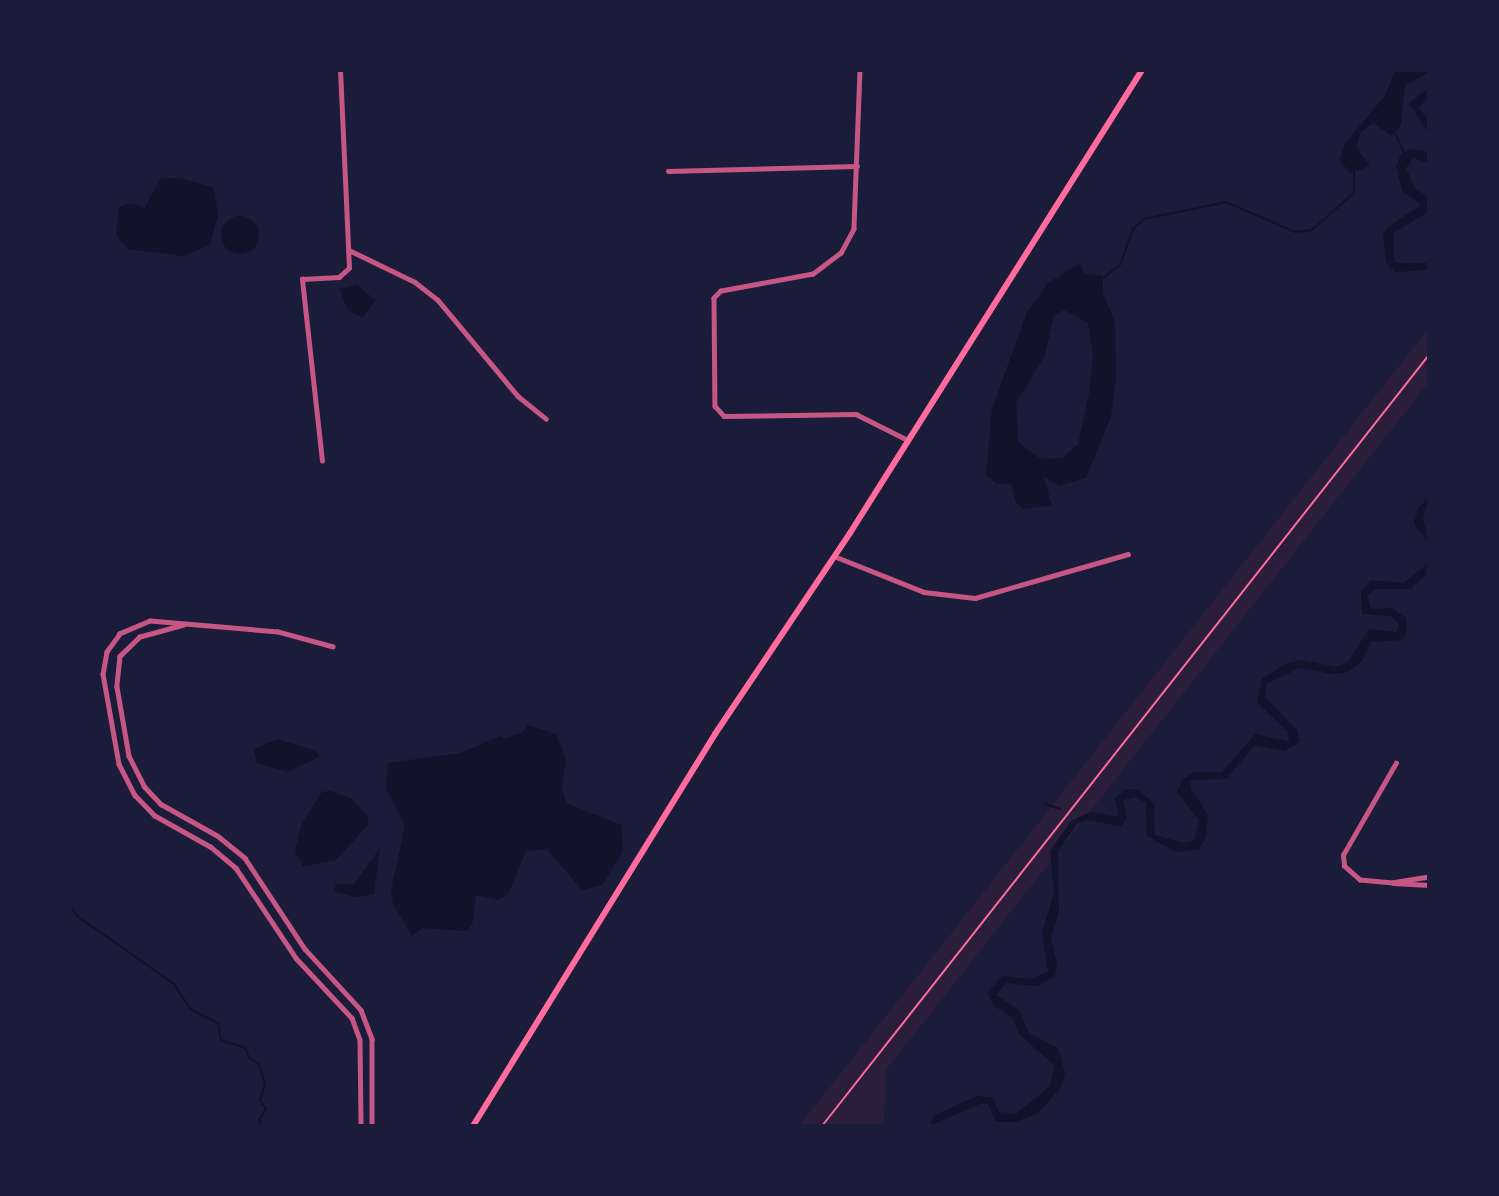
<!DOCTYPE html>
<html>
<head>
<meta charset="utf-8">
<style>
  body { margin:0 }
  #map { position:relative; width:1499px; height:1196px; overflow:hidden; background:#1b1b3a; font-family:Barlow,sans-serif }
  div>[style] { position:absolute }
  .green>* { inset:0; background:#2a1e3b }
  .water>* { inset:0; background:#12122b }
  .round { border-radius:50% }
  .stream>* { height:2px; margin:-1px; padding:0 1px; transform-origin:1px; border-radius:1px; background:#12122b }
  .path>* { height:2px; margin:-1px; padding:0 1px; transform-origin:1px; border-radius:1px; background:#ff6b9d }
  .minor>* { height:4.5px; margin:-2.25px; padding:0 2.25px; transform-origin:2.25px; border-radius:2.25px; background:#c65784 }
  .secondary>* { height:6px; margin:-3px; padding:0 3px; transform-origin:3px; border-radius:3px; background:#ff6b9d }
  span { translate:-50% -50%; white-space:nowrap; text-align:center; line-height:1.15; -webkit-text-stroke:5px #1b1b3a; paint-order:stroke }
  .frame { position:absolute; inset:0; border:72px solid #1b1b3a; pointer-events:none }
</style>
</head>
<body>
<div id="map">
  <div class="green">
    <i style="clip-path:polygon(1429px 328px,1429px 382px,886px 1070px,884px 1126px,799px 1126px)"></i>
  </div>
  <div class="water">
    <i style="clip-path:polygon(1395px 70px,1429px 72px,1405px 85px,1401px 125px,1392px 136px,1373px 123px,1361px 132px,1356px 147px,1370px 166px,1350px 173px,1340px 160px,1345px 143px,1385px 96px)"></i>
    <i style="clip-path:polygon(1429px 88px,1429px 96px,1419px 108px,1429px 121px,1429px 134px,1409px 103px)"></i>
    <i style="clip-path:polygon(1412px 149px,1429px 152px,1429px 163px,1413px 158px,1406px 168px,1415px 188px,1429px 198px,1429px 211px,1394px 233px,1393px 253px,1396px 263px,1429px 263px,1429px 270px,1395px 272px,1386px 262px,1383px 236px,1388px 227px,1421px 205px,1402px 191px,1396px 166px,1401px 154px)"></i>
    <i style="clip-path:polygon(179px 178px,214px 188px,218px 216px,210px 245px,184px 256px,127px 249px,116px 234px,119px 207px,131px 203px,145px 208px,160px 179px)"></i>
    <i class="round" style="left:221px;top:216px;width:38px;height:38px"></i>
    <i style="clip-path:polygon(evenodd,1080px 263px,1084px 274px,1103px 276px,1103px 294px,1115px 322px,1116px 378px,1111px 416px,1086px 478px,1059px 486px,1043px 476px,1052px 505px,1024px 509px,1016px 502px,1011px 484px,997px 484px,986px 475px,992px 409px,1027px 312px,1048px 283px,1080px 263px,1064px 310px,1088px 323px,1093px 354px,1089px 394px,1078px 444px,1062px 458px,1041px 459px,1018px 442px,1016px 403px,1045px 356px,1054px 315px,1064px 310px)"></i>
    <i style="clip-path:polygon(357px 285px,375px 300px,363px 318px,348px 310px,339px 289px)"></i>
    <i style="clip-path:polygon(1429px 497px,1423px 518px,1429px 544px,1414px 523px,1418px 508px)"></i>
    <i style="clip-path:polygon(1429px 562px,1429px 572px,1411px 589px,1375px 589px,1367px 597px,1371px 609px,1392px 608px,1406px 618px,1407px 632px,1402px 640px,1371px 642px,1362px 661px,1348px 672px,1333px 674px,1300px 668px,1266px 684px,1265px 697px,1297px 730px,1300px 742px,1284px 751px,1255px 745px,1226px 779px,1191px 780px,1191px 789px,1208px 815px,1206px 837px,1199px 849px,1176px 852px,1147px 836px,1146px 803px,1136px 797px,1123px 800px,1127px 819px,1121px 826px,1088px 820px,1077px 824px,1058px 852px,1059px 911px,1051px 939px,1057px 964px,1055px 975px,1039px 986px,1006px 983px,996px 995px,1019px 1010px,1029px 1033px,1058px 1048px,1065px 1073px,1061px 1087px,1037px 1114px,1015px 1122px,996px 1122px,988px 1104px,982px 1103px,929px 1126px,935px 1115px,977px 1096px,992px 1097px,999px 1112px,1016px 1114px,1050px 1086px,1054px 1065px,1019px 1034px,1012px 1017px,994px 1006px,987px 993px,1003px 976px,1031px 979px,1048px 971px,1042px 933px,1054px 892px,1050px 851px,1071px 821px,1090px 812px,1119px 817px,1115px 798px,1126px 789px,1137px 789px,1154px 804px,1155px 835px,1184px 843px,1194px 841px,1199px 820px,1177px 793px,1182px 780px,1195px 772px,1222px 772px,1255px 734px,1289px 741px,1288px 732px,1257px 702px,1262px 679px,1287px 663px,1302px 660px,1336px 667px,1348px 662px,1369px 629px,1396px 632px,1399px 624px,1390px 616px,1362px 614px,1361px 591px,1371px 580px,1404px 583px)"></i>
    <i style="clip-path:polygon(528px 725px,556px 734px,566px 760px,562px 786px,566px 803px,621px 825px,623px 851px,602px 885px,582px 890px,547px 849px,526px 851px,508px 894px,498px 900px,476px 895px,472px 925px,466px 931px,423px 928px,412px 936px,393px 904px,391px 890px,405px 826px,386px 788px,388px 763px,461px 753px,500px 736px,505px 739px,523px 732px)"></i>
    <i style="clip-path:polygon(277px 739px,316px 751px,319px 757px,287px 772px,257px 763px,254px 749px)"></i>
    <i style="clip-path:polygon(330px 791px,351px 798px,368px 817px,368px 825px,336px 860px,303px 866px,295px 851px,302px 823px,322px 792px)"></i>
    <i style="clip-path:polygon(380px 848px,374px 894px,356px 897px,334px 892px,336px 884px,354px 884px)"></i>
  </div>
  <div class="stream">
    <i style="left:1395px;top:133px;width:21px;rotate:65deg"></i>
    <i style="left:1104px;top:277px;width:20px;rotate:-37deg"></i>
    <i style="left:1120px;top:265px;width:38px;rotate:-70deg"></i>
    <i style="left:1133px;top:229px;width:15px;rotate:-42deg"></i>
    <i style="left:1144px;top:219px;width:84px;rotate:-11.7deg"></i>
    <i style="left:1226px;top:202px;width:75px;rotate:23.5deg"></i>
    <i style="left:1295px;top:232px;width:17px;rotate:-7deg"></i>
    <i style="left:1312px;top:230px;width:56px;rotate:-41.4deg"></i>
    <i style="left:1354px;top:193px;width:20px;rotate:-90deg"></i>
    <i style="left:1045px;top:804px;width:16px;rotate:18deg"></i>
    <i style="left:70px;top:906px;width:12px;rotate:55deg"></i>
    <i style="left:77px;top:916px;width:118px;rotate:35deg"></i>
    <i style="left:174px;top:984px;width:30px;rotate:57deg"></i>
    <i style="left:190px;top:1009px;width:31px;rotate:27deg"></i>
    <i style="left:218px;top:1023px;width:17px;rotate:80deg"></i>
    <i style="left:221px;top:1040px;width:25px;rotate:18deg"></i>
    <i style="left:245px;top:1048px;width:11px;rotate:68deg"></i>
    <i style="left:249px;top:1058px;width:12px;rotate:31deg"></i>
    <i style="left:259px;top:1064px;width:21px;rotate:73deg"></i>
    <i style="left:265px;top:1084px;width:17px;rotate:107deg"></i>
    <i style="left:260px;top:1100px;width:11px;rotate:56deg"></i>
    <i style="left:266px;top:1109px;width:13px;rotate:122deg"></i>
    <i style="left:259px;top:1120px;width:6px;rotate:72deg"></i>
  </div>
  <div class="path">
    <i style="left:822px;top:1126px;width:981px;rotate:-51.79deg"></i>
  </div>
  <div class="minor">
    <i style="left:860px;top:70px;width:159px;rotate:92.2deg"></i>
    <i style="left:854px;top:229px;width:27px;rotate:118deg"></i>
    <i style="left:841px;top:253px;width:35px;rotate:143deg"></i>
    <i style="left:813px;top:274px;width:94px;rotate:169.5deg"></i>
    <i style="left:721px;top:291px;width:10px;rotate:135deg"></i>
    <i style="left:714px;top:298px;width:108px;rotate:89.5deg"></i>
    <i style="left:715px;top:406px;width:13px;rotate:48deg"></i>
    <i style="left:724px;top:416px;width:132px;rotate:-0.9deg"></i>
    <i style="left:856px;top:414px;width:58px;rotate:26.6deg"></i>
    <i style="left:668px;top:171px;width:189px;rotate:-1.5deg"></i>
    <i style="left:349px;top:250px;width:73px;rotate:25.9deg"></i>
    <i style="left:415px;top:282px;width:29px;rotate:38deg"></i>
    <i style="left:438px;top:300px;width:125px;rotate:50.2deg"></i>
    <i style="left:518px;top:396px;width:36px;rotate:39deg"></i>
    <i style="left:322px;top:461px;width:183px;rotate:-96.3deg"></i>
    <i style="left:302px;top:279px;width:37px;rotate:-3deg"></i>
    <i style="left:339px;top:277px;width:13px;rotate:-42deg"></i>
    <i style="left:349px;top:268px;width:198px;rotate:-92.6deg"></i>
    <i style="left:834px;top:556px;width:97px;rotate:21.8deg"></i>
    <i style="left:924px;top:592px;width:51px;rotate:6.7deg"></i>
    <i style="left:975px;top:598px;width:159px;rotate:-16deg"></i>
    <i style="left:184px;top:625px;width:46px;rotate:164.7deg"></i>
    <i style="left:140px;top:637px;width:28px;rotate:136deg"></i>
    <i style="left:120px;top:656px;width:31px;rotate:96deg"></i>
    <i style="left:117px;top:687px;width:70px;rotate:80.1deg"></i>
    <i style="left:129px;top:756px;width:34px;rotate:63deg"></i>
    <i style="left:144px;top:786px;width:25px;rotate:47deg"></i>
    <i style="left:161px;top:804px;width:65px;rotate:29.3deg"></i>
    <i style="left:218px;top:836px;width:35px;rotate:39deg"></i>
    <i style="left:245px;top:858px;width:109px;rotate:56.6deg"></i>
    <i style="left:305px;top:949px;width:83px;rotate:47.4deg"></i>
    <i style="left:361px;top:1010px;width:31px;rotate:69deg"></i>
    <i style="left:372px;top:1039px;width:87px;rotate:90deg"></i>
    <i style="left:333px;top:647px;width:57px;rotate:-164.7deg"></i>
    <i style="left:278px;top:632px;width:128px;rotate:-175.1deg"></i>
    <i style="left:150px;top:621px;width:33px;rotate:157deg"></i>
    <i style="left:120px;top:634px;width:22px;rotate:126deg"></i>
    <i style="left:107px;top:652px;width:22px;rotate:100deg"></i>
    <i style="left:103px;top:674px;width:91px;rotate:79.9deg"></i>
    <i style="left:119px;top:764px;width:35px;rotate:63deg"></i>
    <i style="left:135px;top:795px;width:28px;rotate:46deg"></i>
    <i style="left:154px;top:815px;width:65px;rotate:29.3deg"></i>
    <i style="left:211px;top:847px;width:33px;rotate:40deg"></i>
    <i style="left:236px;top:868px;width:108px;rotate:56.3deg"></i>
    <i style="left:296px;top:958px;width:82px;rotate:47deg"></i>
    <i style="left:352px;top:1018px;width:23px;rotate:70deg"></i>
    <i style="left:360px;top:1040px;width:86px;rotate:89.3deg"></i>
    <i style="left:1429px;top:877px;width:36px;rotate:171deg"></i>
    <i style="left:1393px;top:883px;width:36px;rotate:3deg"></i>
    <i style="left:1393px;top:883px;width:33px;rotate:-175deg"></i>
    <i style="left:1360px;top:880px;width:21px;rotate:-139deg"></i>
    <i style="left:1344px;top:866px;width:11px;rotate:-95deg"></i>
    <i style="left:1343px;top:855px;width:106px;rotate:-60.1deg"></i>
  </div>
  <div class="secondary">
    <i style="left:473px;top:1126px;width:461px;rotate:-58.3deg"></i>
    <i style="left:715px;top:734px;width:242px;rotate:-56.1deg"></i>
    <i style="left:850px;top:533px;width:547px;rotate:-57.76deg"></i>
  </div>
  <div class="frame"></div>
</div>
</body>
</html>
